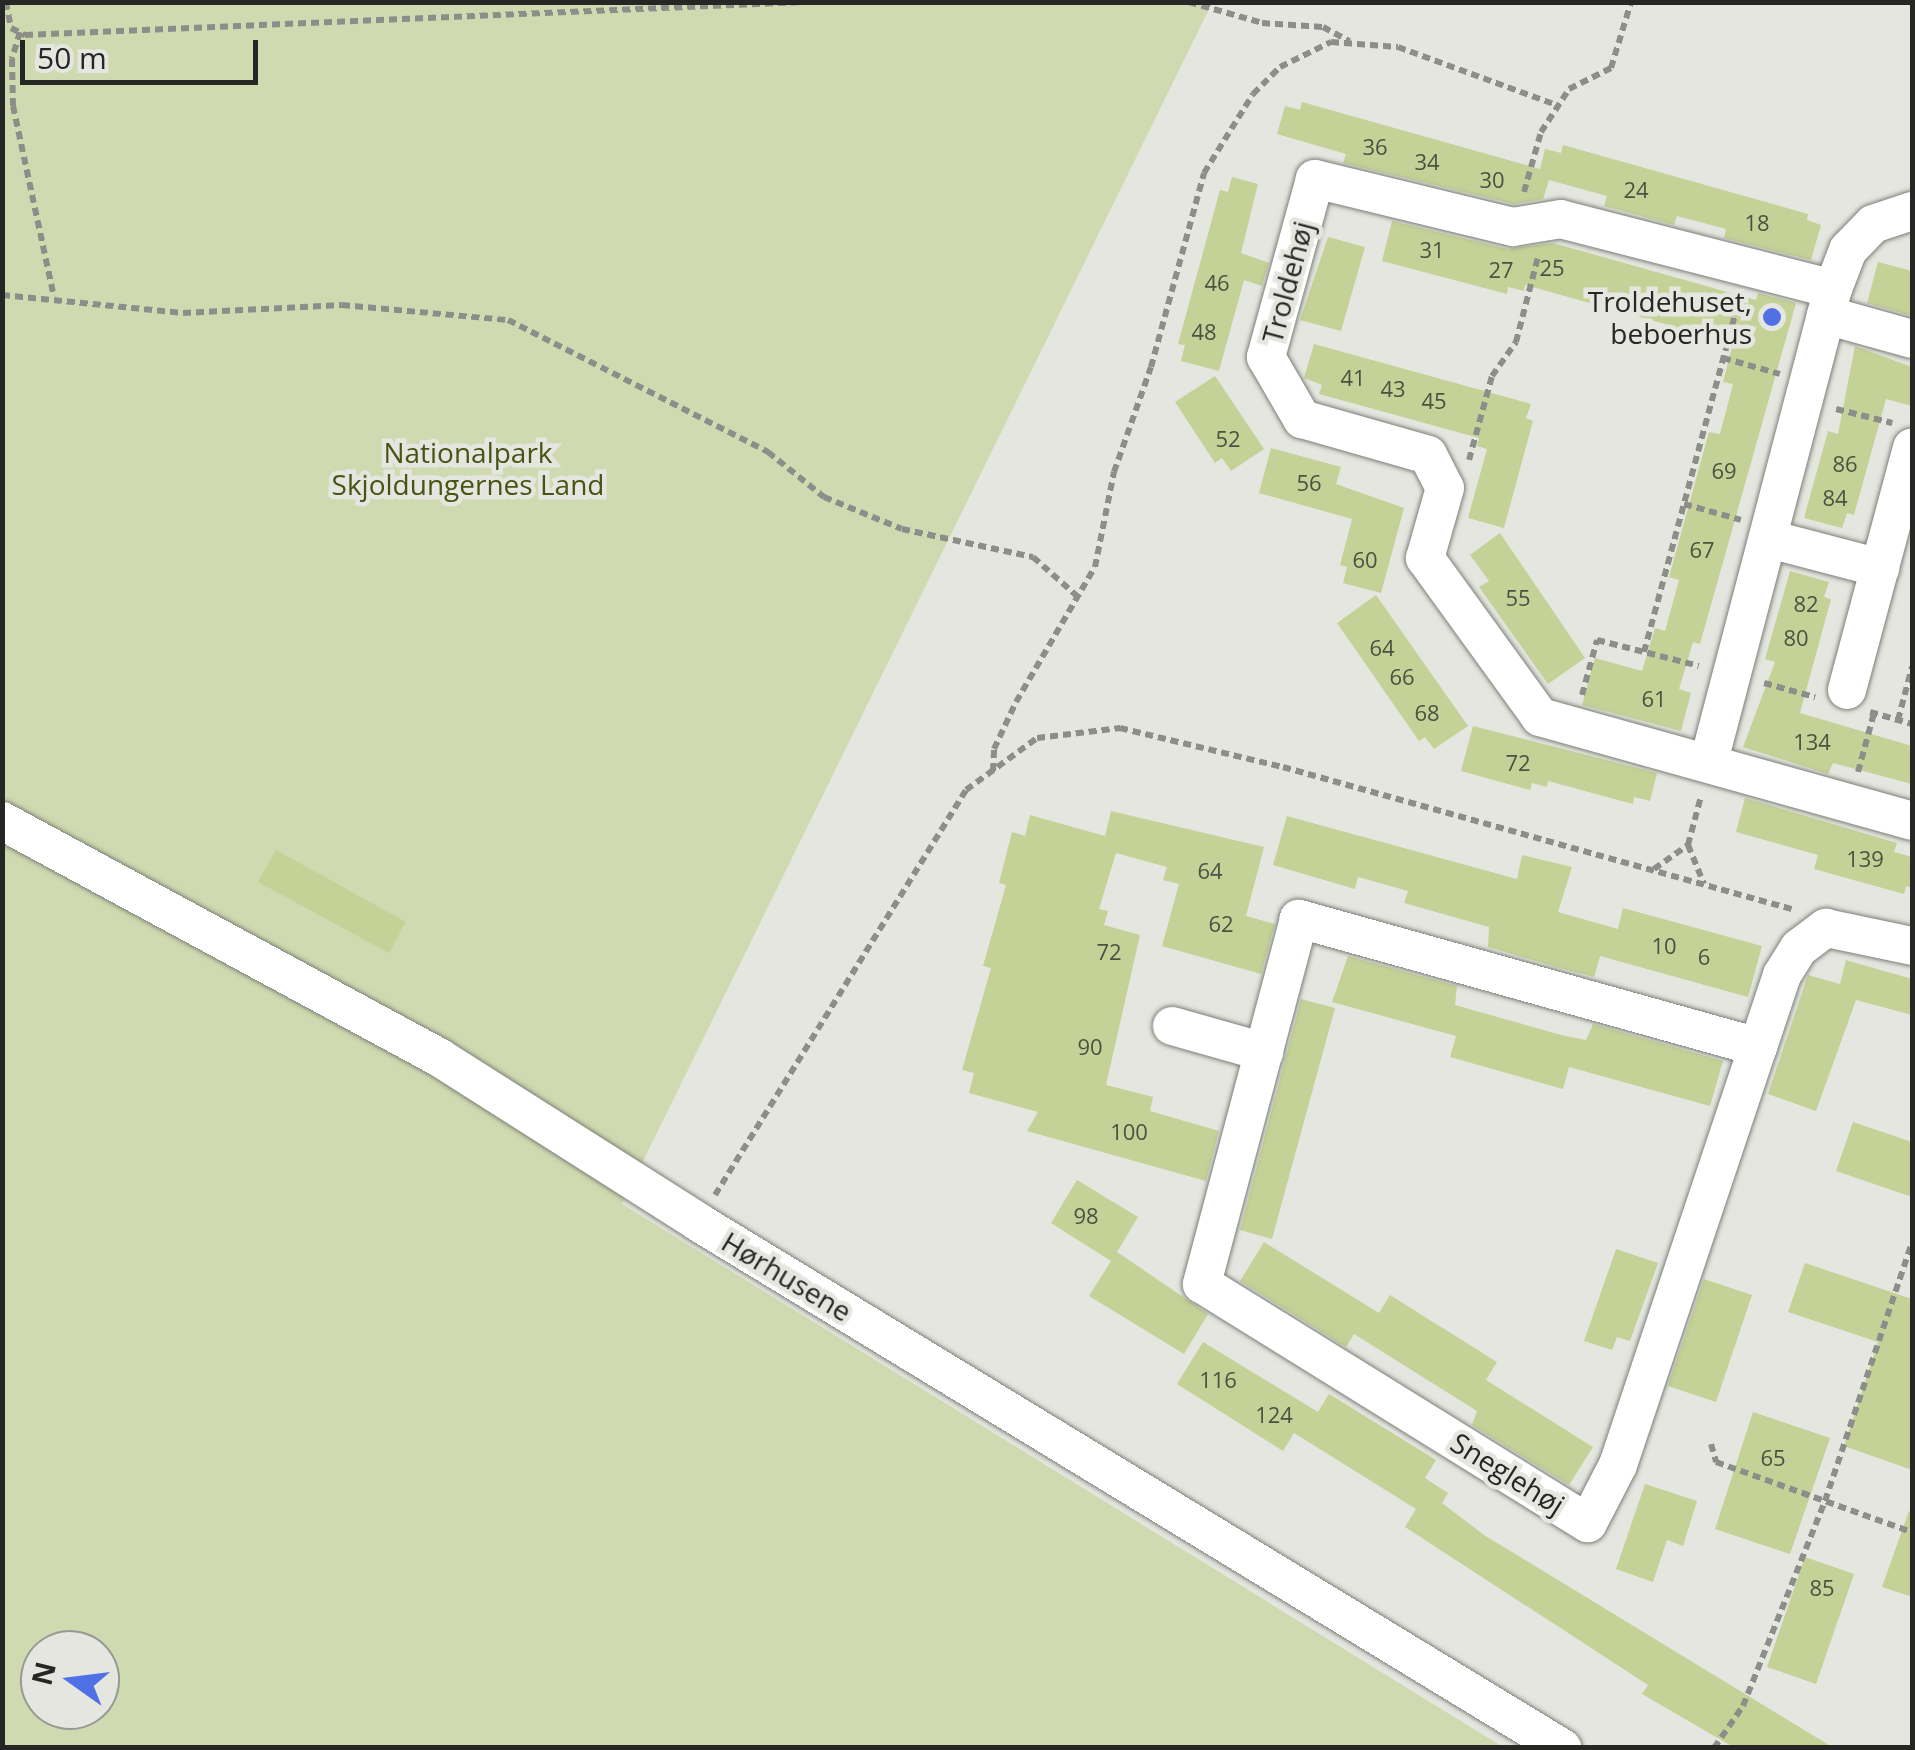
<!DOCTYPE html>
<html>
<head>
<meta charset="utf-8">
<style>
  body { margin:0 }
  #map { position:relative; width:1915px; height:1750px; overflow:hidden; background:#e4e6df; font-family:"Open Sans",sans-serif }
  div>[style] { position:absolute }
  .green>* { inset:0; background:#cfdab0 }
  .building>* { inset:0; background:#c4d297 }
  .path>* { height:6px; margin-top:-3px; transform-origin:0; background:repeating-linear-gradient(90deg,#8d8e89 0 8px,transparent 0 13px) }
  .roads { filter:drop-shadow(0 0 2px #7d7f78) drop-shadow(0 0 2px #7d7f78) }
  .street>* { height:38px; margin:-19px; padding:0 19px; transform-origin:19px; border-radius:19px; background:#fff }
  .dots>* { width:28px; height:28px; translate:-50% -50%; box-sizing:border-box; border:5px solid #e4e6df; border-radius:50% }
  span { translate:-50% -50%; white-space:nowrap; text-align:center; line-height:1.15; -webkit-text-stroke:9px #e4e6df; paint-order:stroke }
  .number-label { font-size:22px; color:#4e5141 }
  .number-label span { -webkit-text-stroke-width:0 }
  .street-label { font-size:28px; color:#262624 }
  .poi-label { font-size:28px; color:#262624 }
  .right { translate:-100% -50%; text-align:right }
  .park-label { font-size:28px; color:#495414 }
  .frame { position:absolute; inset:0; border:5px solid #262624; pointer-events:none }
  .north { position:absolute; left:20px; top:1630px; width:100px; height:100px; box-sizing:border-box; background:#e4e6df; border:2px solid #989994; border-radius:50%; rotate:284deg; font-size:28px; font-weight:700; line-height:40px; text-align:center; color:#262624 }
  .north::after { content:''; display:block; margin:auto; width:35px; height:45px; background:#5270e5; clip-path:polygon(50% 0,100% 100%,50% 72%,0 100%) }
  .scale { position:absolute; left:20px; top:40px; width:238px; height:45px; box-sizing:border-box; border:5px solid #262624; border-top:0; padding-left:12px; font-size:30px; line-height:35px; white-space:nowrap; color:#262624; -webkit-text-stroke:8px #e4e6df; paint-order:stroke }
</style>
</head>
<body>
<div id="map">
  <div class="green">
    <i style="clip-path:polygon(evenodd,3px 3px,1212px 3px,622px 1204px,1503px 1747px,3px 1748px,3px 3px,40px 1650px,100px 1650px,100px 1710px,40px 1710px,40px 1650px)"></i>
  </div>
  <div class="building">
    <i style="clip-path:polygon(1302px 102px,1540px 169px,1545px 149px,1561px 153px,1563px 145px,1808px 214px,1807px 220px,1821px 225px,1811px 260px,1724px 238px,1726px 229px,1677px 216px,1674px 225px,1604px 206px,1607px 196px,1549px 180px,1543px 199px,1514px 204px,1343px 163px,1346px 154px,1277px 134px,1285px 106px,1300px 110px)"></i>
    <i style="clip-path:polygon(1232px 177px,1258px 184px,1241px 253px,1269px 263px,1262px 286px,1244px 280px,1219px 371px,1181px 361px,1185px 345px,1178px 344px,1220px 190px,1228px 192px)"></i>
    <i style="clip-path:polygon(1392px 221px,1508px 249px,1553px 243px,1756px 300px,1758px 293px,1796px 303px,1700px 644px,1693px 642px,1679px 689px,1691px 693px,1681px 731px,1582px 705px,1595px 658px,1642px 671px,1655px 628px,1665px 631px,1679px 580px,1669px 577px,1709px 432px,1720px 434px,1733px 384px,1723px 382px,1733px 343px,1525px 285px,1524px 291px,1508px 287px,1507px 294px,1382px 261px)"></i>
    <i style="clip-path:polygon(1328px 237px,1365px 247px,1341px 331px,1300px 320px)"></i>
    <i style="clip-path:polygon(1878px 262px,1912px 271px,1912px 316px,1867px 303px)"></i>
    <i style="clip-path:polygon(1314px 344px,1531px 404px,1526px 418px,1533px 421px,1504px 528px,1468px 518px,1487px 449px,1477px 446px,1479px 438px,1319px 394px,1322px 385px,1304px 378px)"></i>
    <i style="clip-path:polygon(1855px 346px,1912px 367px,1912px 406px,1886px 399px,1854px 515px,1847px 513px,1842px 528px,1804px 518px,1828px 431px,1838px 434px)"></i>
    <i style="clip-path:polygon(1215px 376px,1264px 449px,1231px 471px,1222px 458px,1215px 463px,1175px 402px)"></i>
    <i style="clip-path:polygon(1271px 448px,1341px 467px,1336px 484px,1404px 508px,1381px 593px,1343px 583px,1347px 567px,1340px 565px,1352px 519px,1259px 493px)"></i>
    <i style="clip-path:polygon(1500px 533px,1585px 658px,1548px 684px,1479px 587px,1489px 581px,1470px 555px)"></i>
    <i style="clip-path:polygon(1790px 571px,1829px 582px,1824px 597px,1831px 599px,1800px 713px,1912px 746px,1912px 784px,1833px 763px,1828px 774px,1743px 747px,1775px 662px,1765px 659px)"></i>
    <i style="clip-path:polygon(1376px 595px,1468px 726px,1434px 749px,1425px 737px,1419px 741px,1337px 623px)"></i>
    <i style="clip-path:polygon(1473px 726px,1657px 773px,1650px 801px,1634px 797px,1633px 804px,1548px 781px,1547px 787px,1532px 783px,1530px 790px,1461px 771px)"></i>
    <i style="clip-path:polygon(1745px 798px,1897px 843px,1894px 852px,1912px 857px,1912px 888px,1906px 886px,1904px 894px,1814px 869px,1818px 855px,1736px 832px)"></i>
    <i style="clip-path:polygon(1111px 811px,1264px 847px,1246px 916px,1275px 924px,1261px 974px,1162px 946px,1179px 884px,1163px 880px,1167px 867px,1116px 853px,1099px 909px,1108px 911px,1104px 925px,1140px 935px,1106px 1085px,1153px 1097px,1150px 1111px,1219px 1131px,1206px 1181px,1027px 1131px,1038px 1112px,969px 1093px,974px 1073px,962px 1070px,991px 968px,983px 966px,1006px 885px,999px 883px,1012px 832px,1025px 836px,1030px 815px,1105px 836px)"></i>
    <i style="clip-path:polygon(1287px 816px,1517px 879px,1522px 855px,1572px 867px,1558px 912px,1618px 929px,1623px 908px,1762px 946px,1748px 997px,1600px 956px,1594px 977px,1556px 967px,1488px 947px,1489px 927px,1404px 903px,1408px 891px,1358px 877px,1355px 889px,1273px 865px)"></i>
    <i style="clip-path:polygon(276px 850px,406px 922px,389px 953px,258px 882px)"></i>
    <i style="clip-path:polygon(1348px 956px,1457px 986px,1455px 1005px,1561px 1035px,1586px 1040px,1593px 1024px,1723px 1061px,1710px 1106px,1569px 1067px,1563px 1089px,1450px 1057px,1456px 1036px,1332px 1002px)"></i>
    <i style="clip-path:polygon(1846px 960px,1912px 979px,1912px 1015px,1856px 1000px,1816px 1111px,1768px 1094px,1808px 975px,1840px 984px)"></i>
    <i style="clip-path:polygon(1301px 999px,1335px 1008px,1272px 1239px,1240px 1230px)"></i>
    <i style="clip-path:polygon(1853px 1122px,1912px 1142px,1912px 1197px,1836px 1171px)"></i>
    <i style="clip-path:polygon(1077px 1180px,1138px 1217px,1117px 1252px,1208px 1314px,1184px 1354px,1089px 1296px,1111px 1261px,1051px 1223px)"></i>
    <i style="clip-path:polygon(1264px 1242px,1379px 1313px,1390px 1295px,1497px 1362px,1486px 1380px,1593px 1447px,1569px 1485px,1472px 1425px,1477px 1411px,1354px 1334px,1346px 1347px,1240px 1281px)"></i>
    <i style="clip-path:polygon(1616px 1249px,1658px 1263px,1630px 1341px,1617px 1337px,1612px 1350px,1584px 1341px)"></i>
    <i style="clip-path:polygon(1805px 1263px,1912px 1299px,1912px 1470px,1844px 1446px,1878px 1342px,1788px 1312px)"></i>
    <i style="clip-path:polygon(1704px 1279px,1752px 1295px,1716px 1402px,1668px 1386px)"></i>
    <i style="clip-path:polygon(1203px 1342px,1318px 1412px,1329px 1394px,1436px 1460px,1425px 1478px,1448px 1493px,1442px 1503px,1484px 1535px,1834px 1748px,1735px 1748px,1642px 1694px,1648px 1685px,1405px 1527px,1416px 1509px,1294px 1433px,1283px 1451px,1177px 1384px)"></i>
    <i style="clip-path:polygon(1753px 1412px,1830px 1438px,1790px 1554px,1715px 1529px)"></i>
    <i style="clip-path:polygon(1645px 1484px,1697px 1501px,1683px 1546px,1667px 1540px,1653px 1582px,1616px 1569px)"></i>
    <i style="clip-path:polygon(1909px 1511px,1912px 1512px,1912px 1597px,1882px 1587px)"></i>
    <i style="clip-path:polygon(1805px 1557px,1854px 1574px,1816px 1684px,1767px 1667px)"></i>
  </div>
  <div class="path">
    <i style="left:6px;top:2px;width:26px;rotate:79deg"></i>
    <i style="left:11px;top:28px;width:16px;rotate:27deg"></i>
    <i style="left:25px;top:35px;width:781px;rotate:-2.42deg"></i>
    <i style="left:1189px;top:2px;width:76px;rotate:16deg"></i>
    <i style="left:1262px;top:23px;width:61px;rotate:3.8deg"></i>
    <i style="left:1323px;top:27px;width:30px;rotate:28deg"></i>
    <i style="left:20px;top:32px;width:28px;rotate:107deg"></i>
    <i style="left:12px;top:59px;width:47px;rotate:88.8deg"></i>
    <i style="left:13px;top:106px;width:195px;rotate:77.9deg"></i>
    <i style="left:1524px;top:192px;width:62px;rotate:-74.2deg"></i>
    <i style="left:1541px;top:132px;width:51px;rotate:-56.9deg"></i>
    <i style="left:1569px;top:89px;width:47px;rotate:-26.6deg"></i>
    <i style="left:1611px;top:68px;width:69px;rotate:-73.1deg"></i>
    <i style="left:2px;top:295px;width:182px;rotate:5.7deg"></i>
    <i style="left:183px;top:313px;width:159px;rotate:-2.9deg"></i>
    <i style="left:342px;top:305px;width:167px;rotate:5.2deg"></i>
    <i style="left:508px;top:320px;width:292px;rotate:26.9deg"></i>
    <i style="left:768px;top:452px;width:72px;rotate:38.8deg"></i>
    <i style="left:824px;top:497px;width:84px;rotate:22.3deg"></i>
    <i style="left:902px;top:529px;width:134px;rotate:12.1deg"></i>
    <i style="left:1033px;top:557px;width:60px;rotate:41.6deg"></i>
    <i style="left:1723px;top:358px;width:59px;rotate:15.7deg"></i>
    <i style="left:1836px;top:409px;width:58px;rotate:14deg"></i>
    <i style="left:1469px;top:460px;width:87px;rotate:-74.7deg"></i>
    <i style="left:1492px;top:376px;width:42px;rotate:-54.8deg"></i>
    <i style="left:1516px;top:342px;width:88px;rotate:-75.5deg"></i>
    <i style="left:1684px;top:504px;width:59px;rotate:15.7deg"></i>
    <i style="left:1644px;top:652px;width:369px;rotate:-74.9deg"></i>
    <i style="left:1764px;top:683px;width:53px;rotate:15.4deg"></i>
    <i style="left:1582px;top:695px;width:57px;rotate:-74.7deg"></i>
    <i style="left:1597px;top:640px;width:105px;rotate:14.3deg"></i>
    <i style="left:1870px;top:712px;width:44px;rotate:15.9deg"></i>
    <i style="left:1898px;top:720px;width:55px;rotate:-75.2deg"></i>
    <i style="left:993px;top:771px;width:22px;rotate:-87deg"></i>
    <i style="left:994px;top:749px;width:52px;rotate:-64.9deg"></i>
    <i style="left:1016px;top:702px;width:156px;rotate:-59.7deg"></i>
    <i style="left:1095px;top:567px;width:97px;rotate:-78.7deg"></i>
    <i style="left:1114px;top:472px;width:111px;rotate:-70.6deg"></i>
    <i style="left:1151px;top:367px;width:201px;rotate:-74.7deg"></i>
    <i style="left:1204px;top:173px;width:93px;rotate:-58.2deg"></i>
    <i style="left:1253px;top:94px;width:38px;rotate:-45deg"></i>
    <i style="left:1280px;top:67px;width:57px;rotate:-26.1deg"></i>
    <i style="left:1331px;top:42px;width:67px;rotate:4.3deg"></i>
    <i style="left:1398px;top:47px;width:171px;rotate:20.1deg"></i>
    <i style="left:1858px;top:772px;width:61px;rotate:-74.8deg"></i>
    <i style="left:1688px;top:845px;width:42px;rotate:67.7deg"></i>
    <i style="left:1654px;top:869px;width:42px;rotate:-35.2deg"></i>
    <i style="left:1688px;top:845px;width:51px;rotate:-75.1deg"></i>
    <i style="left:715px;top:1195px;width:476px;rotate:-58.2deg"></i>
    <i style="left:966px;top:790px;width:88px;rotate:-36.2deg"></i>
    <i style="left:1037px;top:738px;width:84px;rotate:-6.9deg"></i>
    <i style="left:1120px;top:728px;width:168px;rotate:13.5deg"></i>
    <i style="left:1283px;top:767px;width:532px;rotate:15.6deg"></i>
    <i style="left:1711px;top:1444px;width:19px;rotate:74deg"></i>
    <i style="left:1716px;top:1462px;width:208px;rotate:19.7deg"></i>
    <i style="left:1714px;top:1748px;width:51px;rotate:-55.4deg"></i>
    <i style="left:1743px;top:1706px;width:221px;rotate:-68.2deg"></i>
    <i style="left:1825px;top:1501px;width:272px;rotate:-71.4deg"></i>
  </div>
  <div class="roads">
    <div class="street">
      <i style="left:1833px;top:289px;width:281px;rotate:-165.6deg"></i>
      <i style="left:1561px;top:219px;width:49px;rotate:170.5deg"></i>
      <i style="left:1513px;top:227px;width:204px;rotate:-166.4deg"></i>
      <i style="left:1315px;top:179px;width:185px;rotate:105.4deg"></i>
      <i style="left:1266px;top:357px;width:72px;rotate:59.9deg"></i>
      <i style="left:1302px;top:419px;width:131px;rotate:15.9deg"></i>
      <i style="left:1428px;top:455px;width:37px;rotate:63deg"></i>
      <i style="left:1445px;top:488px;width:73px;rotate:105.9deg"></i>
      <i style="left:1425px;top:558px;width:196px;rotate:54.1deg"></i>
      <i style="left:1540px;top:717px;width:386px;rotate:15.6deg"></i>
      <i style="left:1826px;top:315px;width:89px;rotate:15.6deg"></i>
      <i style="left:1769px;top:539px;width:115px;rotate:14.6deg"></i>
      <i style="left:1847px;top:690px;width:251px;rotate:-75deg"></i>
      <i style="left:1709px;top:761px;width:488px;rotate:-75.3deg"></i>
      <i style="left:1833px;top:289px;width:42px;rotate:-69deg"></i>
      <i style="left:1848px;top:250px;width:36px;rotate:-46deg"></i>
      <i style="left:1873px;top:224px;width:41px;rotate:-18.4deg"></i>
      <i style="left:2px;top:821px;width:498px;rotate:28.4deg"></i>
      <i style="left:440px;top:1058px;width:306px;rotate:32.4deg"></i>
      <i style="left:698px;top:1222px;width:1012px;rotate:31.33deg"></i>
      <i style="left:1172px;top:1026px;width:96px;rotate:15.8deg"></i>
      <i style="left:1758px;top:1047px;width:477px;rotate:-164.4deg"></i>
      <i style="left:1299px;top:919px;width:378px;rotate:104.9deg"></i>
      <i style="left:1202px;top:1284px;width:454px;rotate:31.8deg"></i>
      <i style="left:1588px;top:1523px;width:65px;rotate:-62.7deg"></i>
      <i style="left:1618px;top:1465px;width:441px;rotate:-71.5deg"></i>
      <i style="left:1758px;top:1047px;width:76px;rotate:-71.6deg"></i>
      <i style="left:1782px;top:975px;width:32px;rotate:-58deg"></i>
      <i style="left:1799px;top:948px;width:34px;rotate:-37deg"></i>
      <i style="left:1826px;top:928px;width:88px;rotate:11.8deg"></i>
    </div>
  </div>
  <div class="dots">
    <i style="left:1772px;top:317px;background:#5270e5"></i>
  </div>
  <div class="number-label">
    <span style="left:1375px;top:147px">36</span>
    <span style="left:1427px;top:162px">34</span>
    <span style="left:1492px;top:180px">30</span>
    <span style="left:1636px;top:190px">24</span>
    <span style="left:1757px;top:223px">18</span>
    <span style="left:1432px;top:250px">31</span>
    <span style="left:1552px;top:268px">25</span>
    <span style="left:1501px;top:270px">27</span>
    <span style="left:1217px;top:283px">46</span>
    <span style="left:1204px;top:332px">48</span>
    <span style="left:1353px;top:378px">41</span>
    <span style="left:1393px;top:389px">43</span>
    <span style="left:1434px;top:401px">45</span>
    <span style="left:1228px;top:439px">52</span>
    <span style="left:1845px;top:464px">86</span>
    <span style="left:1724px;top:471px">69</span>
    <span style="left:1309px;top:483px">56</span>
    <span style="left:1835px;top:498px">84</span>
    <span style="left:1702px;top:550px">67</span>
    <span style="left:1365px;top:560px">60</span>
    <span style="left:1518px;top:598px">55</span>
    <span style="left:1806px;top:604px">82</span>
    <span style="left:1796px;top:638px">80</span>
    <span style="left:1382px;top:648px">64</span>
    <span style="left:1402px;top:677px">66</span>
    <span style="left:1654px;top:699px">61</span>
    <span style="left:1427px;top:713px">68</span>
    <span style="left:1812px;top:742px">134</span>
    <span style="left:1518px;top:763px">72</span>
    <span style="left:1865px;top:859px">139</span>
    <span style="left:1210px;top:871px">64</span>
    <span style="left:1221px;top:924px">62</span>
    <span style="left:1664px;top:946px">10</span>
    <span style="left:1109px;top:952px">72</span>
    <span style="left:1704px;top:957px">6</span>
    <span style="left:1090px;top:1047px">90</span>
    <span style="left:1129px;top:1132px">100</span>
    <span style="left:1086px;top:1216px">98</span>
    <span style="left:1218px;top:1380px">116</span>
    <span style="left:1274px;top:1415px">124</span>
    <span style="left:1773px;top:1458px">65</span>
    <span style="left:1822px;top:1588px">85</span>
  </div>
  <div class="street-label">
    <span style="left:1287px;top:282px;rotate:-75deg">Troldehøj</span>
    <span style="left:787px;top:1276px;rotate:31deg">Hørhusene</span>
    <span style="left:1508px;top:1473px;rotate:32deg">Sneglehøj</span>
  </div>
  <div class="poi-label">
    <span class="right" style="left:1752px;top:317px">Troldehuset,<br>beboerhus</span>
  </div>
  <div class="park-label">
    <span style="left:468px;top:468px">Nationalpark<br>Skjoldungernes Land</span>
  </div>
  <div class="frame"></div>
  <div class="north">N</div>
  <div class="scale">50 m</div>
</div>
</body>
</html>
